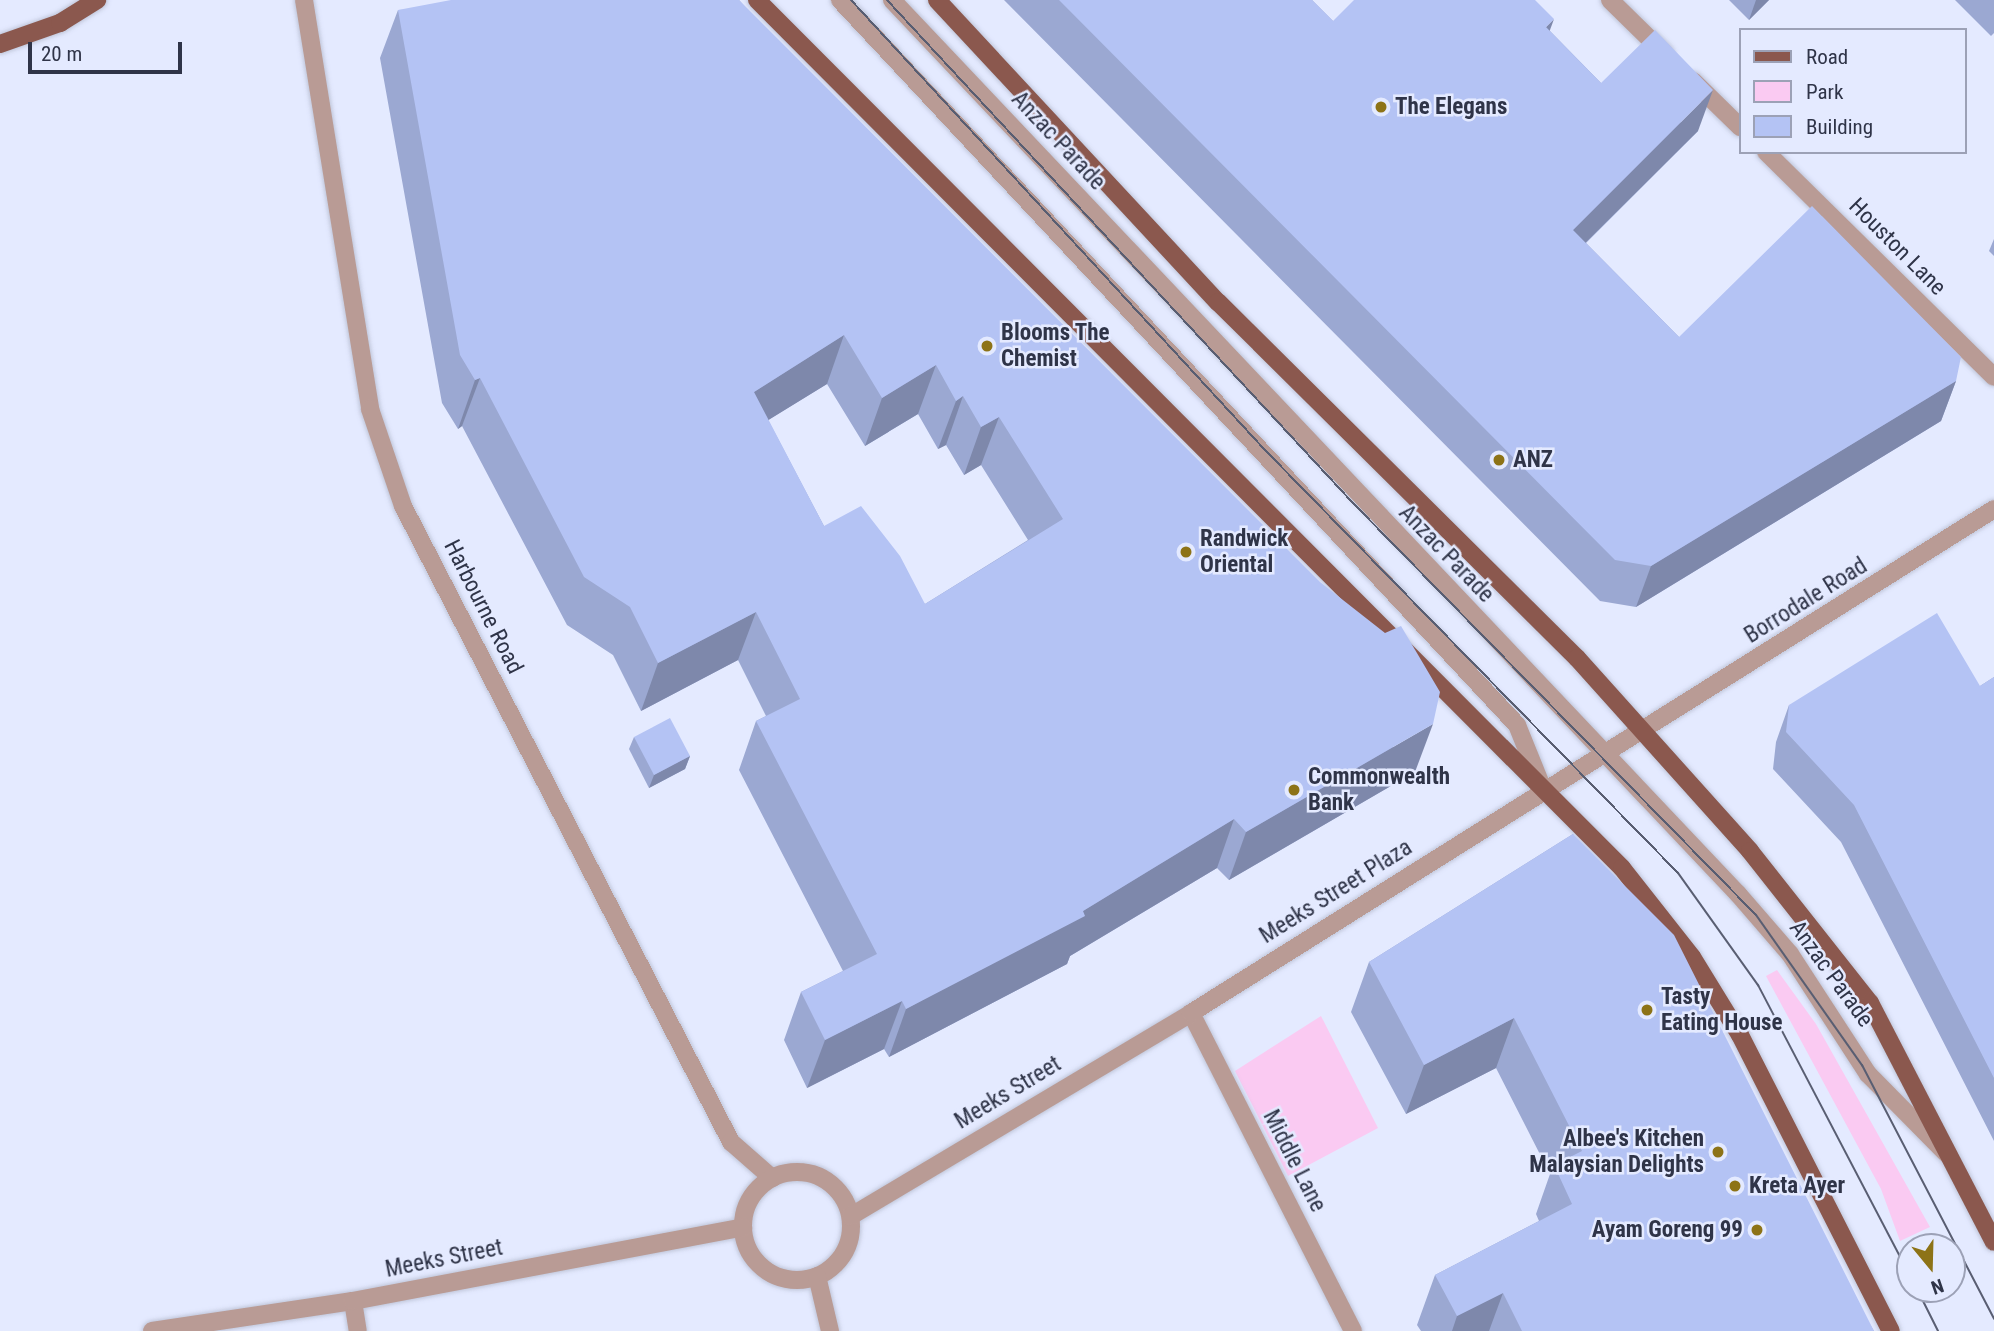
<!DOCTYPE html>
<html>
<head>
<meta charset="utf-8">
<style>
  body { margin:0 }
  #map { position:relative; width:1994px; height:1331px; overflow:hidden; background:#e4eaff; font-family:"Roboto Condensed",sans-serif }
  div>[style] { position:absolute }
  .green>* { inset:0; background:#facaf2 }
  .roads { filter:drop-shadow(0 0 2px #c0c6da) drop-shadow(0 0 2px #c0c6da) }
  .minor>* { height:18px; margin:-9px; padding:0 9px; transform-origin:9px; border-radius:9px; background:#b99b95 }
  .minor>.ring { margin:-9px; padding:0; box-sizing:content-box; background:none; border:18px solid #b99b95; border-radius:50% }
  .major>* { height:18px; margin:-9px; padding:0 9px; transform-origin:9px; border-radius:9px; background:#8b584e }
  .tram>* { height:2px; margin:-1px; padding:0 1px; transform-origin:1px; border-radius:1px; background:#595e72 }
  .wall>* { inset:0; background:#9ba8d2 }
  .shaded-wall>* { inset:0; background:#7e88ab }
  .building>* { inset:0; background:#b4c3f4 }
  .dots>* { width:19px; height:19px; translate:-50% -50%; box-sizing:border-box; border:4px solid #e4eaff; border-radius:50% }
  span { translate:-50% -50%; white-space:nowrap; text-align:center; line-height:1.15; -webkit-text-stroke:5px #e4eaff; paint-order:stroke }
  .poi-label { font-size:23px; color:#2f3448; font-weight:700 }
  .left { translate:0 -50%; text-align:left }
  .right { translate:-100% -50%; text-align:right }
  .street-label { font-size:23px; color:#2f3448 }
  .legend { position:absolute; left:1739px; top:28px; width:228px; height:126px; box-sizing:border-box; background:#e4eaff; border:2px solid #9ca1b6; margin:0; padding:9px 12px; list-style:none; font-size:21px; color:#2f3448 }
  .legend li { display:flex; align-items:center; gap:14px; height:35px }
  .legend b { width:35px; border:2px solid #9ca1b6 }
  .north { position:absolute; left:1896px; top:1233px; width:70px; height:70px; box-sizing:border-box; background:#e4eaff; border:2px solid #9ca1b6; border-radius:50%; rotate:161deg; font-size:19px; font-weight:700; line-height:28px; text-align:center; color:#2f3448 }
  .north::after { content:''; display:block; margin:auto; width:24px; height:32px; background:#8d7317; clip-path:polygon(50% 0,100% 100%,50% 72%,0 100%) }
  .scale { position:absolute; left:28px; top:42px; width:154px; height:32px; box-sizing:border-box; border:4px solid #2f3448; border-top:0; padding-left:9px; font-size:21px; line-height:24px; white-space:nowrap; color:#2f3448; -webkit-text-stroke:5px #e4eaff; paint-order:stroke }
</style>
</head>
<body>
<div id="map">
  <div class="green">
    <i style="clip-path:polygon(1777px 970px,1816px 1024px,1930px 1227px,1900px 1241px,1881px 1189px,1766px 976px)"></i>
    <i style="clip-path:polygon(1321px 1016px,1378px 1128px,1288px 1176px,1235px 1071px)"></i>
  </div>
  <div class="roads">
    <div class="minor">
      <i style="left:304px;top:0;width:414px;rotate:80.8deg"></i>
      <i style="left:370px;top:409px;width:102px;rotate:71.2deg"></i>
      <i style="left:403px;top:506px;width:716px;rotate:62.72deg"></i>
      <i style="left:731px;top:1142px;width:55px;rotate:41.3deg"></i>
      <i style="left:840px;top:0;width:992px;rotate:46.96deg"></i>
      <i style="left:1517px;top:725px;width:67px;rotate:68deg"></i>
      <i style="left:892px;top:0;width:1231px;rotate:46.58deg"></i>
      <i style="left:1738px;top:894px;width:79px;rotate:49.1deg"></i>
      <i style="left:1790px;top:954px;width:143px;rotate:57deg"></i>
      <i style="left:1868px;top:1074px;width:111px;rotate:45.4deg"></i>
      <i style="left:1610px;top:0;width:77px;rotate:44.5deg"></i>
      <i style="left:1693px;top:81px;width:66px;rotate:44.4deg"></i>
      <i style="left:1766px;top:152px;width:320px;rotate:44.6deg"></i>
      <i style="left:1191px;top:1013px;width:357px;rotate:63deg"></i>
      <i class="ring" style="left:743px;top:1172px;width:90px;height:90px"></i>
      <i style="left:851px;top:1216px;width:396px;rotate:-30.8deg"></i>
      <i style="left:1191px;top:1013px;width:948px;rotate:-32.11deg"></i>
      <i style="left:817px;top:1276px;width:57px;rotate:76.7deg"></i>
      <i style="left:353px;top:1301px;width:30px;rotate:81deg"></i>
      <i style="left:152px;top:1331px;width:203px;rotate:-8.5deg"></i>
      <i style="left:353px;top:1301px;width:397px;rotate:-10.7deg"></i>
    </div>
    <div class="major">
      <i style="left:757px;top:0;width:1225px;rotate:45.1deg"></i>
      <i style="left:1622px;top:868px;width:113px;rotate:51.8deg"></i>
      <i style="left:1692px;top:957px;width:92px;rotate:58.4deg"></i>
      <i style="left:1740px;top:1035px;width:332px;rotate:63deg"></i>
      <i style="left:937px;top:0;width:413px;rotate:47.1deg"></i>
      <i style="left:1218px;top:302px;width:506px;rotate:44.76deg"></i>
      <i style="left:1577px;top:658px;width:259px;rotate:48.1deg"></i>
      <i style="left:1750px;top:851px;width:194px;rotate:51.7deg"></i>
      <i style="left:1870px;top:1003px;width:269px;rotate:62.6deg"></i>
      <i style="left:0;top:44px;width:64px;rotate:-19.3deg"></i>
      <i style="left:60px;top:23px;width:44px;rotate:-31.9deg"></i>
    </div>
  </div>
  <div class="tram">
    <i style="left:851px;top:0;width:610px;rotate:47.39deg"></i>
    <i style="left:1264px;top:449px;width:593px;rotate:45.68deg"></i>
    <i style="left:1678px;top:873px;width:138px;rotate:54.5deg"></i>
    <i style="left:1758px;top:985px;width:328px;rotate:62.4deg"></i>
    <i style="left:887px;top:0;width:684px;rotate:47.19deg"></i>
    <i style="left:1352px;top:502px;width:578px;rotate:45.63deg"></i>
    <i style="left:1756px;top:915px;width:184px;rotate:54.8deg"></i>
    <i style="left:1862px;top:1065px;width:286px;rotate:62.5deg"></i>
    <i style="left:1917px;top:1289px;width:47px;rotate:63.4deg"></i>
  </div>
  <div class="wall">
    <i style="clip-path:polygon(evenodd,739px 0,1415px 772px,1229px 880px,1217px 868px,1070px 956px,1067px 964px,889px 1057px,884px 1049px,807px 1088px,784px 1040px,801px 992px,843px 971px,739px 770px,756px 721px,766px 716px,738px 660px,641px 711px,613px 655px,567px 625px,462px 426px,458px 429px,442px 403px,380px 58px,398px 10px,739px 0,827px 384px,865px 446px,918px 414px,938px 449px,946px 445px,964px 475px,981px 465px,1028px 540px,925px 604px,824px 526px,768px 420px,827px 384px)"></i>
    <i style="clip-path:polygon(1004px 0,1312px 0,1333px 21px,1550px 31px,1601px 83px,1698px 131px,1586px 243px,1679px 337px,1956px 381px,1941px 421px,1636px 607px,1600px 601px)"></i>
    <i style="clip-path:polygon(1729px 0,1769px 0,1749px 20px)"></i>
    <i style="clip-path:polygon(1955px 0,1994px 0,1994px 33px,1991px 36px)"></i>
    <i style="clip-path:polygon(1994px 239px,1994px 256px,1989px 251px)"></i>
    <i style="clip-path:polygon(1994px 677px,1994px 1141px,1841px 842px,1773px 769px,1776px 742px,1789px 705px,1980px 686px)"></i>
    <i style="clip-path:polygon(634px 737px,690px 756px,685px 769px,649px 788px,629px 749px)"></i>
    <i style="clip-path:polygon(1573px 834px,1874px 1331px,1421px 1331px,1417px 1325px,1435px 1275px,1539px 1221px,1536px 1214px,1550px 1174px,1496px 1068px,1406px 1114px,1351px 1012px,1369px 962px)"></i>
  </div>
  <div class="shaded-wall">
    <i style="clip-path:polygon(1756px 0,1769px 0,1749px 20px)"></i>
    <i style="clip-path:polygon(1554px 19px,1539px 60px,1546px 27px)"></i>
    <i style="clip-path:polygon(1713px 90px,1698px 131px,1558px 270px,1573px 230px)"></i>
    <i style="clip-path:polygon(844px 335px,827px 384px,736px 440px,754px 392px)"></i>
    <i style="clip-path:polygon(936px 365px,918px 414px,865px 446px,882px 398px)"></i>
    <i style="clip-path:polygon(480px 378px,462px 426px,458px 429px,475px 380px)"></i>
    <i style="clip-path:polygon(1956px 381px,1941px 421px,1636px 607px,1651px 566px)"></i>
    <i style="clip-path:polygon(963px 396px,946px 445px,938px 449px,956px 401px)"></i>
    <i style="clip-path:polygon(999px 417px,981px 465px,964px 475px,981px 427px)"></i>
    <i style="clip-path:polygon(756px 612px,738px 660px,641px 711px,658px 663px)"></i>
    <i style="clip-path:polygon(1433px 724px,1415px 772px,1229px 880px,1246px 832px)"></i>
    <i style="clip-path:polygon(690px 756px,685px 769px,649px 788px,654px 775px)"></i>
    <i style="clip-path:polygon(1234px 819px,1217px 868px,1070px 956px,1067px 964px,889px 1057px,906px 1009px,1083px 911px)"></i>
    <i style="clip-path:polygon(902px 1001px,884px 1049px,807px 1088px,825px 1040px)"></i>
    <i style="clip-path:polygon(1514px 1018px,1496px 1068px,1406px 1114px,1424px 1065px)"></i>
    <i style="clip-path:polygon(1503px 1293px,1489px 1331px,1452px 1331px,1457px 1316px)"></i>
  </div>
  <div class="building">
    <i style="clip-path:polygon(evenodd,451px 0,739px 0,1320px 582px,1385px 633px,1401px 626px,1440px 692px,1433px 724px,1246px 832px,1234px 819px,1083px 911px,1085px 916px,906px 1009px,902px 1001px,825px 1040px,801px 992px,877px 954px,756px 721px,800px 699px,756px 612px,658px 663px,630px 607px,584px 577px,480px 378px,475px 380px,460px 355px,398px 10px,451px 0,844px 335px,882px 398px,936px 365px,956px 401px,963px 396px,981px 427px,999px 417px,1063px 519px,925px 604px,900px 556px,861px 506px,824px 526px,754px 392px,844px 335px)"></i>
    <i style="clip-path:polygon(1059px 0,1312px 0,1333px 21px,1354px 0,1535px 0,1554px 19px,1546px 27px,1601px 83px,1655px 30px,1713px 90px,1573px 230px,1679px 337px,1812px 206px,1961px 357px,1956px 381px,1651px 566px,1615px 560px)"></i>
    <i style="clip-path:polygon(1937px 613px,1980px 686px,1994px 677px,1994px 1078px,1854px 805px,1786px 732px,1789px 705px)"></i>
    <i style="clip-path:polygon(670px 718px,690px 756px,654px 775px,634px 737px)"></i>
    <i style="clip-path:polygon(1573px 834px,1674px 935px,1874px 1331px,1522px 1331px,1503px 1293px,1457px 1316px,1435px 1275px,1572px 1204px,1554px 1165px,1582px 1151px,1514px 1018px,1424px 1065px,1369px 962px)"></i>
  </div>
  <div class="dots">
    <i style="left:1381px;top:107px;background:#8d7317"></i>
    <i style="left:987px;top:346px;background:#8d7317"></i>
    <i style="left:1499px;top:460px;background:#8d7317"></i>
    <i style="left:1186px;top:552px;background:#8d7317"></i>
    <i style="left:1294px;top:790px;background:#8d7317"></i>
    <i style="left:1647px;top:1010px;background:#8d7317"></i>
    <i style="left:1718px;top:1152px;background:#8d7317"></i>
    <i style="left:1735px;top:1186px;background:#8d7317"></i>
    <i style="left:1757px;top:1230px;background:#8d7317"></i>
  </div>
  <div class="poi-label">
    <span class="left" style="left:1395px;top:107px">The Elegans</span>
    <span class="left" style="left:1001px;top:346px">Blooms The<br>Chemist</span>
    <span class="left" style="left:1513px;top:460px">ANZ</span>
    <span class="left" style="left:1200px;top:552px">Randwick<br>Oriental</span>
    <span class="left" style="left:1308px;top:790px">Commonwealth<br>Bank</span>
    <span class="left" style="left:1661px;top:1010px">Tasty<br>Eating House</span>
    <span class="right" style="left:1704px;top:1152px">Albee's Kitchen<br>Malaysian Delights</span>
    <span class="left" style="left:1749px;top:1186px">Kreta Ayer</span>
    <span class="right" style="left:1743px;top:1230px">Ayam Goreng 99</span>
  </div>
  <div class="street-label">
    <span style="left:1058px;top:141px;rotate:47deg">Anzac Parade</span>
    <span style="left:1897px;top:247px;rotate:45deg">Houston Lane</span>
    <span style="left:1446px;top:554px;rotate:46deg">Anzac Parade</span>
    <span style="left:1806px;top:601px;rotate:-32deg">Borrodale Road</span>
    <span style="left:483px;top:607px;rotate:63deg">Harbourne Road</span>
    <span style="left:1336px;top:892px;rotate:-32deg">Meeks Street Plaza</span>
    <span style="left:1831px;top:974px;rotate:54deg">Anzac Parade</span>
    <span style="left:1008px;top:1093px;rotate:-31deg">Meeks Street</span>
    <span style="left:1294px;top:1161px;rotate:63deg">Middle Lane</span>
    <span style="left:444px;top:1259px;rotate:-11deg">Meeks Street</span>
  </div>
  <ul class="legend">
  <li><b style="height:9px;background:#8b584e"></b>Road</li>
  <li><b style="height:19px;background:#facaf2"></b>Park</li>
  <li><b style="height:19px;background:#b4c3f4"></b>Building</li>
  </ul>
  <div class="north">N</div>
  <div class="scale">20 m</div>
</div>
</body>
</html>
